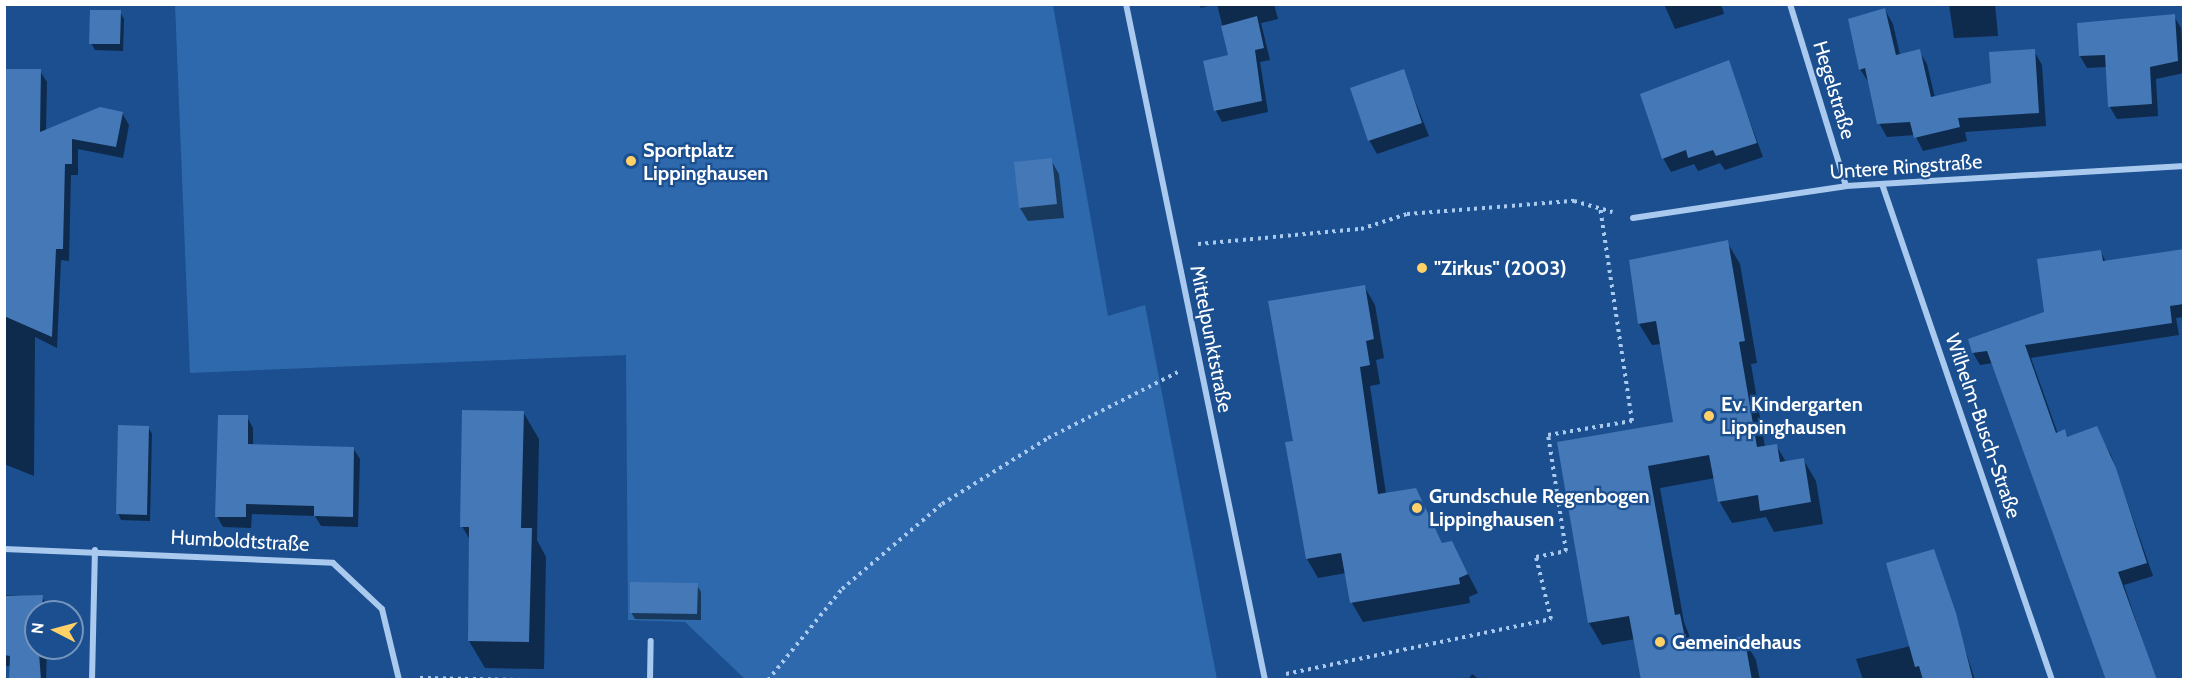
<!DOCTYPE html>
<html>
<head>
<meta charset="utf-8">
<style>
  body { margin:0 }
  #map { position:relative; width:2188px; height:684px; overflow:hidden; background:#1b4f8f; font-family:Cabin,sans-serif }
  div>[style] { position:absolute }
  .green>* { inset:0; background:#2e69ad }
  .shadow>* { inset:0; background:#0007 }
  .building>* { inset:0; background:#4478b7 }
  .path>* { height:4px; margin-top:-2px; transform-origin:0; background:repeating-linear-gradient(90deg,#a9c9ee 0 3px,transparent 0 7.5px) }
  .street>* { height:6px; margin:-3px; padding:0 3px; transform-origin:3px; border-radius:3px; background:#a9c9ee }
  .dots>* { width:16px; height:16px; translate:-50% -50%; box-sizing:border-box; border:3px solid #1b4f8f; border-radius:50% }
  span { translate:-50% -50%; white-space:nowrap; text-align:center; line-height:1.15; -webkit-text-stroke:4.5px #1b4f8f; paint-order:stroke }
  .street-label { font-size:20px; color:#fff }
  .poi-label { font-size:20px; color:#fff; font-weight:700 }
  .left { translate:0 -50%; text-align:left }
  .frame { position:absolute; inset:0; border:6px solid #fff; pointer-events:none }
  .north { position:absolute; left:24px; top:600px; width:60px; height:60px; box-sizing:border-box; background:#1b4f8f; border:2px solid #7695bc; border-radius:50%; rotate:276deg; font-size:16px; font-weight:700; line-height:24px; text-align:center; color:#fff }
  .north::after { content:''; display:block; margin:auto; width:21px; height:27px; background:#ffd166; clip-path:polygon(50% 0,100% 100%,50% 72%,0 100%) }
</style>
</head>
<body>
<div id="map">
  <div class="green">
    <i style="clip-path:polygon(175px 5px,1053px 5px,1108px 316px,1145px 305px,1217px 679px,745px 679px,685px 622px,628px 620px,626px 355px,190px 373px)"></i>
  </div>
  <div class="shadow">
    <i style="clip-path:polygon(1199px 4px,1214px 4px,1201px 8px)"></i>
    <i style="clip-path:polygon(1217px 4px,1274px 4px,1278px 19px,1261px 23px,1270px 60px,1260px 62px,1268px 112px,1222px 122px,1216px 111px,1230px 56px)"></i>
    <i style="clip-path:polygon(1664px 4px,1721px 4px,1724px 14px,1675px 29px)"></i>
    <i style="clip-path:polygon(1949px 4px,1995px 4px,1998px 36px,1954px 38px)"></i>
    <i style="clip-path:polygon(1885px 10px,1893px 24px,1900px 55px,1919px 51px,1927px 64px,1935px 98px,1993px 84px,2034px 51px,2042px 65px,2046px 126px,1965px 132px,1967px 141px,1923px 151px,1915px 135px,1887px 137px,1879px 123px,1869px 83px,1860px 69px)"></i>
    <i style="clip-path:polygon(120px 12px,124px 19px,123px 51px,95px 50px,91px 43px)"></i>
    <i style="clip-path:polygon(2174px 16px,2181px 28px,2184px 73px,2156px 79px,2158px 116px,2117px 119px,2110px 107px,2107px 67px,2087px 68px,2080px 56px)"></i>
    <i style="clip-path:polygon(1728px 61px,1763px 157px,1725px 170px,1720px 163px,1698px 171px,1694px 164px,1671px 172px,1663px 158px)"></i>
    <i style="clip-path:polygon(4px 70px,40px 71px,47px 82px,46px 131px,122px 113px,129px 125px,123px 158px,78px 149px,78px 175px,71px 175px,69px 261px,61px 260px,57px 348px,35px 337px,34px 476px,4px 464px)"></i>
    <i style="clip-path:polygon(1403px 71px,1429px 136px,1377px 154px,1369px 140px)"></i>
    <i style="clip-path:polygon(1051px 160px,1059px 174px,1064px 218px,1028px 221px,1020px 208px)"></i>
    <i style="clip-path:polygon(1727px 242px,1740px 264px,1757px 363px,1751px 364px,1765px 447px,1776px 445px,1786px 462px,1803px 459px,1816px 481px,1823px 524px,1774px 532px,1766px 517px,1732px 523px,1719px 501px,1715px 478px,1660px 488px,1684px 622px,1694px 648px,1743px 638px,1756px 660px,1760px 680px,1634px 680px,1642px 678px,1635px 639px,1602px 645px,1589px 623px,1559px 443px,1675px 423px,1662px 344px,1652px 345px,1639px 324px)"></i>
    <i style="clip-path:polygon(2184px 251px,2184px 317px,2176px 318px,2179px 335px,2031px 358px,2058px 434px,2064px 431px,2068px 438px,2096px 428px,2111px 455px,2153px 576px,2124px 585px,2156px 680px,1993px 363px,1980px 365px,1973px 353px,2046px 313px,2101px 252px,2106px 262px)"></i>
    <i style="clip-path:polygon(1364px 286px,1375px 305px,1384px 358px,1376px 360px,1380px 384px,1370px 386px,1386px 494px,1415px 489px,1443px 545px,1452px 543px,1478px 593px,1469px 597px,1470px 603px,1363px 622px,1352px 603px,1346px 573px,1318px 578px,1307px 559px,1294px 442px)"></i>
    <i style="clip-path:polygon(523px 412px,539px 439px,537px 540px,546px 557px,544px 669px,485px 668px,469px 641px,471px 542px,462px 526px)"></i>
    <i style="clip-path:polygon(247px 417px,253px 428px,253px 446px,353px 448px,360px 459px,358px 527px,321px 526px,315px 516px,252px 514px,251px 528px,223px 527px,217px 516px)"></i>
    <i style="clip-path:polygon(148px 427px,152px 434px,150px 521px,121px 520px,118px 513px)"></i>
    <i style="clip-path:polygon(1934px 551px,1975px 680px,1863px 680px,1856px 659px,1911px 646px)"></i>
    <i style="clip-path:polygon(697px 585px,701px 592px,701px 620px,635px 619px,631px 612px)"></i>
    <i style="clip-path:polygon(4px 595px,42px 597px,48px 607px,48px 612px,36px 612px,36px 648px,47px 648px,46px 680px,11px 680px,11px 666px,4px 666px)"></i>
    <i style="clip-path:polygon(1472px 674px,1480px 680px,1468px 680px)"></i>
  </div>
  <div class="building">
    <i style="clip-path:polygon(1885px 8px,1896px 55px,1920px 49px,1931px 97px,1991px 83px,1989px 52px,2035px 49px,2039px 113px,1958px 118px,1960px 127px,1914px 138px,1910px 122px,1877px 124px,1865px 68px,1859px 70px,1848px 19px)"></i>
    <i style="clip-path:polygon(90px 10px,121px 10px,120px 44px,89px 44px)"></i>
    <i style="clip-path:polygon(2175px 14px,2178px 61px,2150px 67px,2152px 104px,2108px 107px,2105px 55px,2079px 56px,2077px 23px)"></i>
    <i style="clip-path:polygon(1257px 16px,1264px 48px,1255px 50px,1262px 101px,1214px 111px,1203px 61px,1228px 55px,1221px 26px)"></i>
    <i style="clip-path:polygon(1729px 60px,1757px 143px,1716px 156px,1713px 150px,1688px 158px,1686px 150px,1662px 159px,1640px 94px)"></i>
    <i style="clip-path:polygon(4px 69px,41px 69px,40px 132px,100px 107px,123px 112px,116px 147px,72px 139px,72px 164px,65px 164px,63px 249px,56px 249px,52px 337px,4px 316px)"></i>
    <i style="clip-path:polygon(1404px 69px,1422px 123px,1368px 141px,1350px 88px)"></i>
    <i style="clip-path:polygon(1052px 158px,1057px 204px,1019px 208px,1014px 162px)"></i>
    <i style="clip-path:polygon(1728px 240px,1745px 341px,1739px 342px,1757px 447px,1777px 444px,1780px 462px,1804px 458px,1811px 502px,1760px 511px,1758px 495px,1718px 502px,1709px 455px,1648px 466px,1675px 615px,1680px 614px,1687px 647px,1744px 636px,1752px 680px,1641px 680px,1629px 616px,1588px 623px,1557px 442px,1673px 422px,1656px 321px,1638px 324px,1629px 260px)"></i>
    <i style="clip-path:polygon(2184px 249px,2184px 304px,2170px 306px,2172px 323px,2025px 345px,2056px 433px,2065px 429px,2067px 437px,2097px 426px,2116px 468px,2147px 563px,2118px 572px,2157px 680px,2106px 680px,1987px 351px,1972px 353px,1968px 339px,2044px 312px,2037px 259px,2101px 250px,2103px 261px)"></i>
    <i style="clip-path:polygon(1365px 285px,1374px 339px,1366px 341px,1370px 365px,1360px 367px,1378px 494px,1416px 488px,1442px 543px,1452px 541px,1468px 574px,1459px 578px,1460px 584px,1350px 603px,1341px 553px,1306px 559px,1285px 442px,1293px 441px,1268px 301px)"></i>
    <i style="clip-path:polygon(462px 410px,524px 411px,521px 528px,532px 528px,529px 642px,468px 641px,469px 527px,460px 527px)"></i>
    <i style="clip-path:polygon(218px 415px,248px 415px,248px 444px,354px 447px,353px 517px,314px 516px,314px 506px,246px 504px,246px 517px,215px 517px)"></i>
    <i style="clip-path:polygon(118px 425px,149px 426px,147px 515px,116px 514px)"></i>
    <i style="clip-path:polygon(1934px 549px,1956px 613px,1973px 680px,1923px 680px,1919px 666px,1915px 667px,1886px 563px)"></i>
    <i style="clip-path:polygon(630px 582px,698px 583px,697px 614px,630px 613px)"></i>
    <i style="clip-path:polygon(43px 595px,42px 612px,36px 612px,41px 680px,9px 680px,10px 656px,4px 655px,4px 596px)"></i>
  </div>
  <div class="path">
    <i style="left:1198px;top:244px;width:164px;rotate:-5.3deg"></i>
    <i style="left:1361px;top:229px;width:48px;rotate:-18.1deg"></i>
    <i style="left:1407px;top:214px;width:168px;rotate:-4.5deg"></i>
    <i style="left:1574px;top:201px;width:40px;rotate:16deg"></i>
    <i style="left:1286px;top:674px;width:271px;rotate:-11.7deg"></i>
    <i style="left:1551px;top:619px;width:64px;rotate:-103.6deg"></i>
    <i style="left:1536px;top:557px;width:31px;rotate:-11deg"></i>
    <i style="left:1566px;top:551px;width:117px;rotate:-98.8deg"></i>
    <i style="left:1548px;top:435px;width:85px;rotate:-9.5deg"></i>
    <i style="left:1632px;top:421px;width:215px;rotate:-98.5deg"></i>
    <i style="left:420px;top:678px;width:105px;rotate:1.1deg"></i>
    <i style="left:768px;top:680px;width:117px;rotate:-50.9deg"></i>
    <i style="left:842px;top:589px;width:131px;rotate:-40.4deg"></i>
    <i style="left:942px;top:504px;width:125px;rotate:-31.9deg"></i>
    <i style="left:1048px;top:438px;width:148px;rotate:-26.9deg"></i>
  </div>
  <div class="street">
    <i style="left:1126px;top:4px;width:690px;rotate:78.38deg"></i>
    <i style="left:1790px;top:4px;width:190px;rotate:72.9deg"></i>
    <i style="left:1882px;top:184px;width:524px;rotate:71.08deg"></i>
    <i style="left:1633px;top:218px;width:215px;rotate:-8.5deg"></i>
    <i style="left:1846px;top:186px;width:339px;rotate:-3.4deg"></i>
    <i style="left:4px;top:549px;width:329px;rotate:2.4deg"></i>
    <i style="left:333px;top:563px;width:67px;rotate:43.2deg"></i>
    <i style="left:382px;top:609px;width:73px;rotate:76.5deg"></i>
    <i style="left:92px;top:680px;width:130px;rotate:-88.7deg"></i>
    <i style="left:650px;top:680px;width:39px;rotate:-89deg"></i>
  </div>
  <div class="dots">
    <i style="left:631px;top:161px;background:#ffd166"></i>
    <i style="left:1422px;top:268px;background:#ffd166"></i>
    <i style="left:1709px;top:416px;background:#ffd166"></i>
    <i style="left:1417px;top:508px;background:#ffd166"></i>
    <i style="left:1660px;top:642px;background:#ffd166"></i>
  </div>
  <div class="street-label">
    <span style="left:1834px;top:90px;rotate:73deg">Hegelstraße</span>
    <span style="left:1906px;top:167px;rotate:-4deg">Untere Ringstraße</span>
    <span style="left:1211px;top:339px;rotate:79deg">Mittelpunktstraße</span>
    <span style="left:1983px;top:426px;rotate:71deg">Wilhelm-Busch-Straße</span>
    <span style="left:240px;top:541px;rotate:3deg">Humboldtstraße</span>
  </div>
  <div class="poi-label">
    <span class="left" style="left:643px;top:162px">Sportplatz<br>Lippinghausen</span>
    <span class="left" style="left:1434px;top:268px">"Zirkus" (2003)</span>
    <span class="left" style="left:1721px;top:416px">Ev. Kindergarten<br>Lippinghausen</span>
    <span class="left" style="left:1429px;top:508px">Grundschule Regenbogen<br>Lippinghausen</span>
    <span class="left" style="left:1672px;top:642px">Gemeindehaus</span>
  </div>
  <div class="frame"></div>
  <div class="north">N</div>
</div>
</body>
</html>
